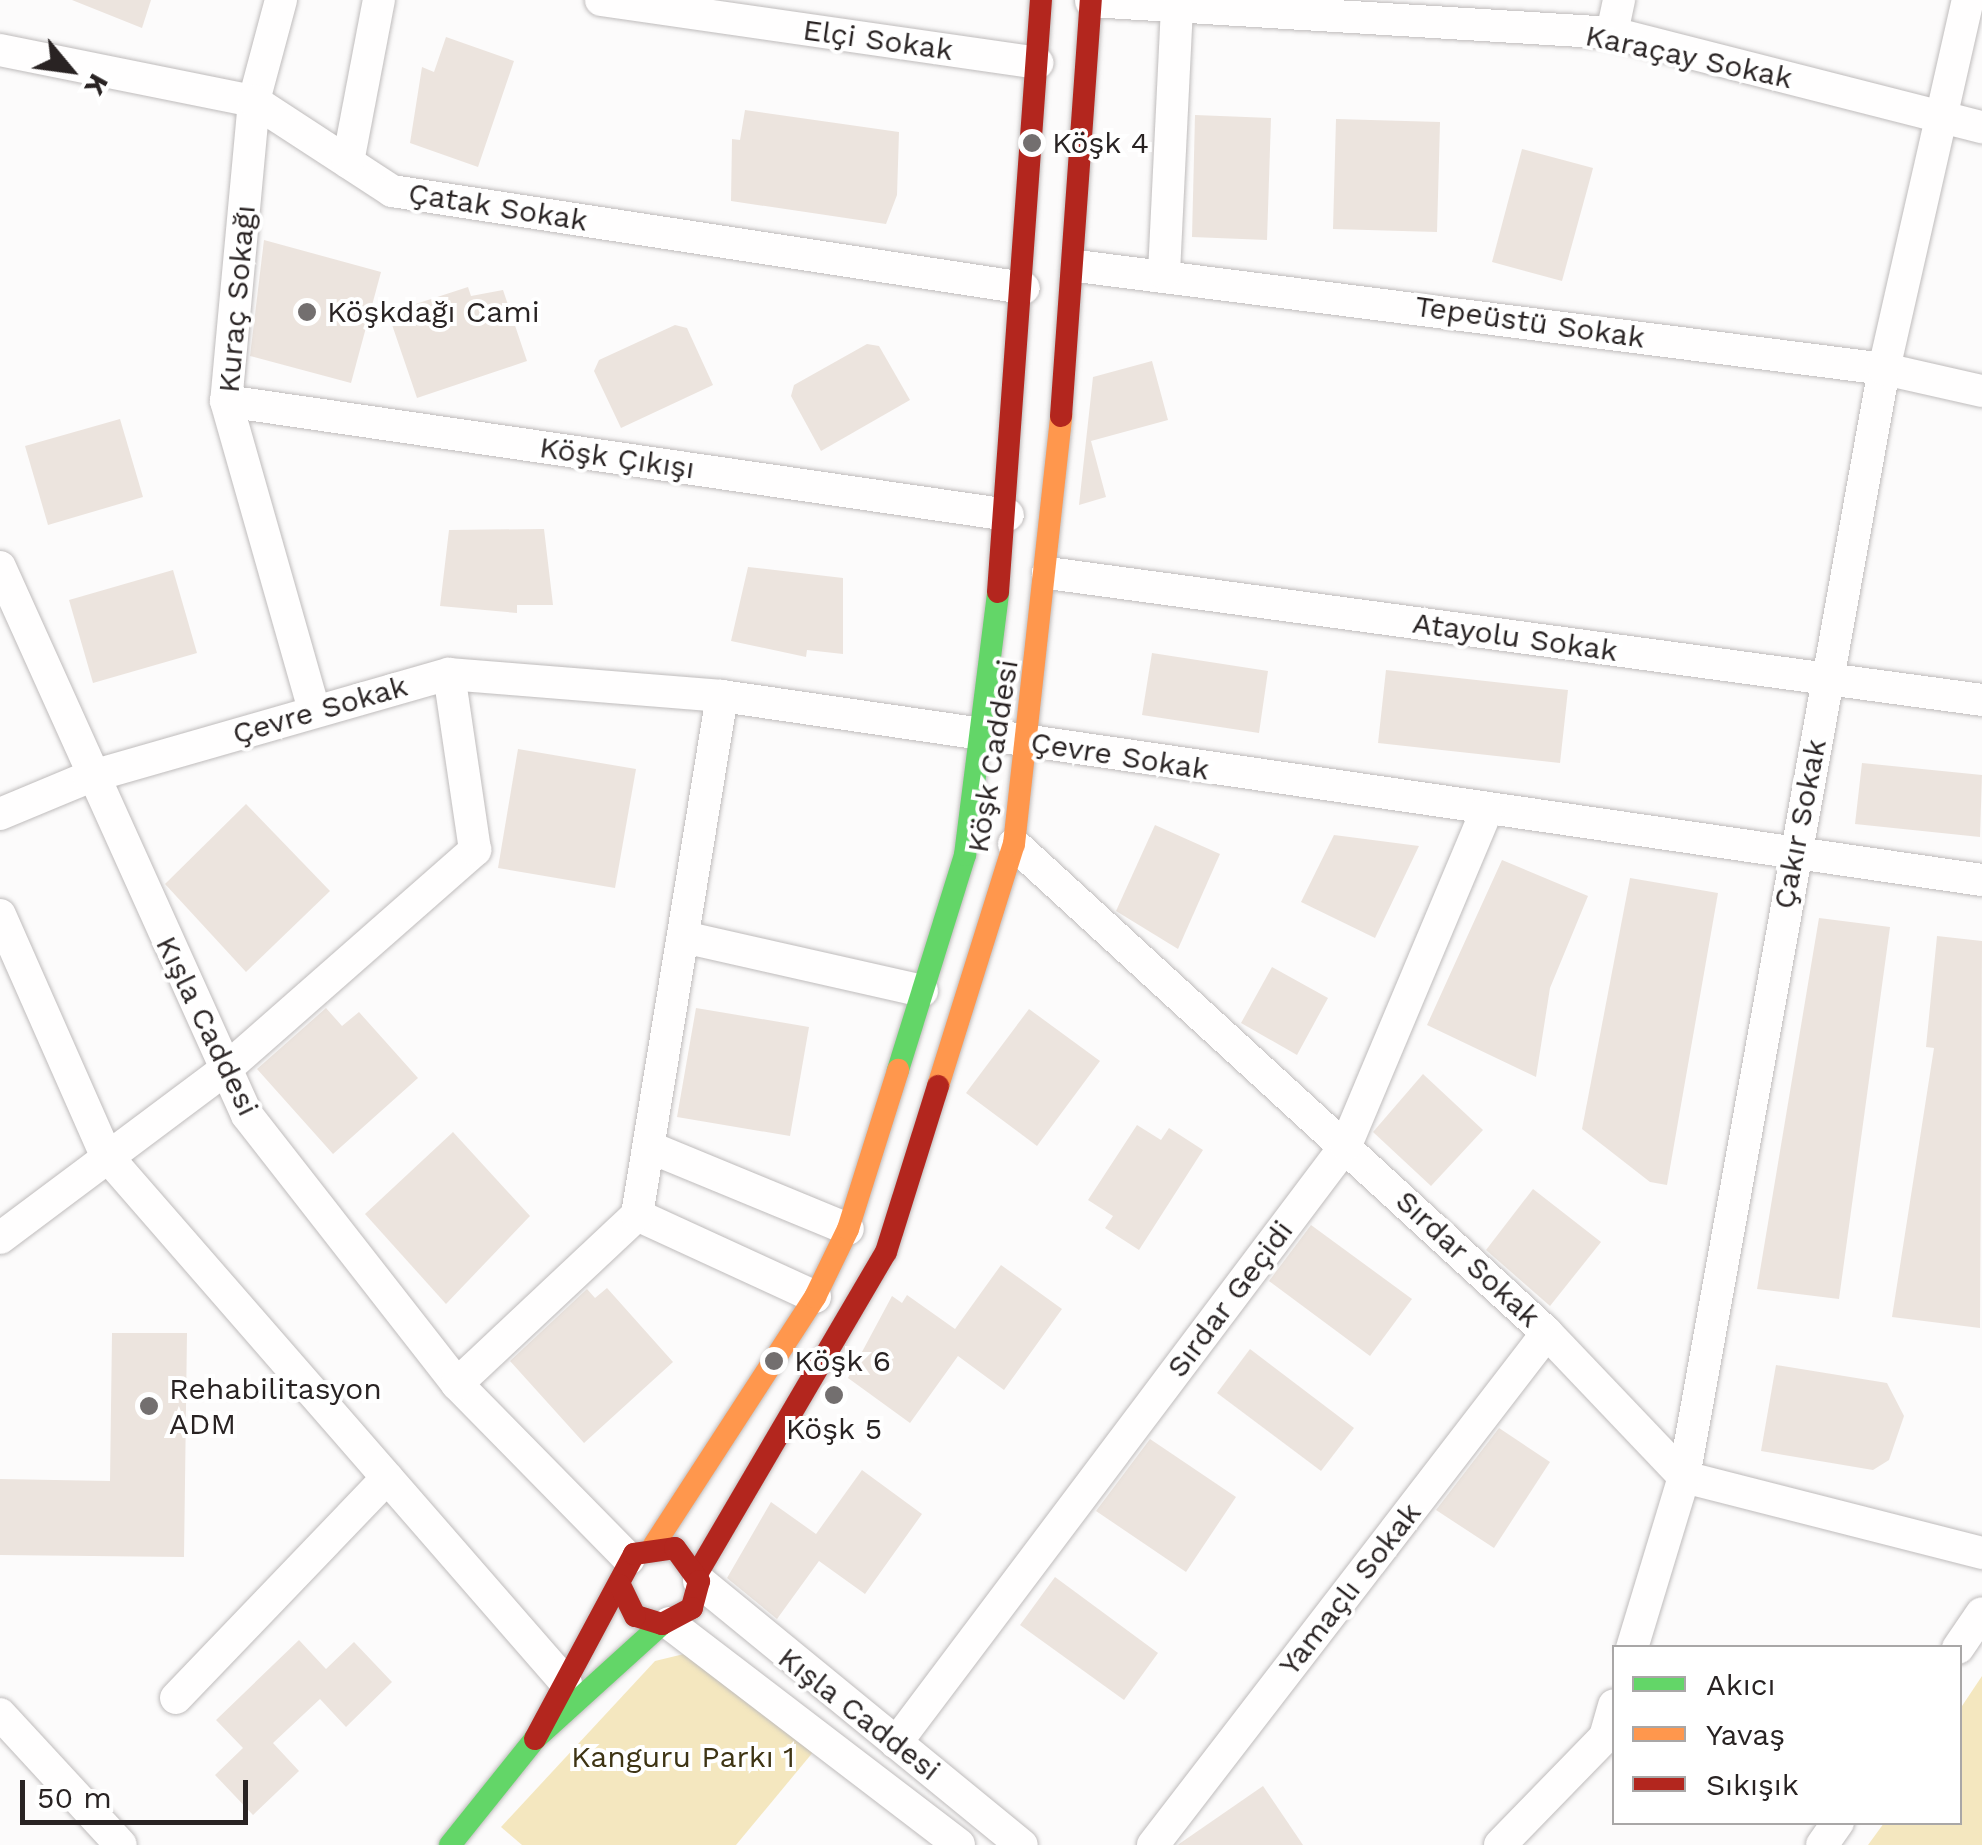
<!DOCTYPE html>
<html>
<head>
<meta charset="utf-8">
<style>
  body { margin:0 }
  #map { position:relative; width:1982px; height:1845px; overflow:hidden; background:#fcfbfb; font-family:"Work Sans",sans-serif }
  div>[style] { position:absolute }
  .green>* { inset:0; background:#f4e7bf }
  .building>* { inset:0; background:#ece4de }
  .roads { filter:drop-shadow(0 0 2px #bfbcbc) drop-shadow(0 0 2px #bfbcbc) }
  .street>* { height:32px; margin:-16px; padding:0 16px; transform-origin:16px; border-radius:16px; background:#fffefe }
  .fast>* { height:22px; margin:-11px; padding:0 11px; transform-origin:11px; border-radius:11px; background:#63d668 }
  .slow>* { height:22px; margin:-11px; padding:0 11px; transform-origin:11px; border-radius:11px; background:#ff974d }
  .jam>* { height:22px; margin:-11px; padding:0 11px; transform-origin:11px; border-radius:11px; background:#b3261e }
  .dots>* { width:28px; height:28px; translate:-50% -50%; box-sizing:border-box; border:5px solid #fff; border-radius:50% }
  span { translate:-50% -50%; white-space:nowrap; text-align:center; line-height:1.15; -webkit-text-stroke:8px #fff; paint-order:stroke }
  .street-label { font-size:30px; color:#292323 }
  .poi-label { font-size:30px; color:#292323 }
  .left { translate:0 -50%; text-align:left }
  .park-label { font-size:30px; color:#3e3414 }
  .legend { position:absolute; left:1612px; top:1645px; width:350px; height:180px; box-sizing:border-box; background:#fff; border:2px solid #a9a7a7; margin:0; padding:12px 18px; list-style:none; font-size:30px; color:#292323 }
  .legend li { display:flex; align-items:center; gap:20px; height:50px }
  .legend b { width:50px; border:2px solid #a9a7a7 }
  .north { position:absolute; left:20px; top:20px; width:100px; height:100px; -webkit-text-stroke:8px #fff; paint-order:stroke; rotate:119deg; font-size:28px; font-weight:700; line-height:40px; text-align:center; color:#292323 }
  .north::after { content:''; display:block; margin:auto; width:35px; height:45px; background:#292323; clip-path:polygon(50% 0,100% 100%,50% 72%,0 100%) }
  .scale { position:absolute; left:20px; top:1780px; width:228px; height:45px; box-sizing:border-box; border:5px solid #292323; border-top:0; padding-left:12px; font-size:30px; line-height:35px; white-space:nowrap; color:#292323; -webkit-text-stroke:8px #fff; paint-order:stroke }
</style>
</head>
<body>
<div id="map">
  <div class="green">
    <i style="clip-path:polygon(688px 1653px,814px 1751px,736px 1845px,522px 1845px,501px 1827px,655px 1661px)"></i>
    <i style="clip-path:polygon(1982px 1676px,1982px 1845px,1868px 1845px,1884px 1823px,1960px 1822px,1960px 1709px)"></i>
  </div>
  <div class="building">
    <i style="clip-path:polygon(72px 0,151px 0,142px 28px)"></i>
    <i style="clip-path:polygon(446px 37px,514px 61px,478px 167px,410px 143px,422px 67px,434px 72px)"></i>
    <i style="clip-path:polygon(745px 110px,899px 132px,897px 195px,886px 224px,731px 201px,732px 139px,740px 140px)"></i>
    <i style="clip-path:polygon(1195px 115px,1271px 118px,1267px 240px,1192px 237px)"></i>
    <i style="clip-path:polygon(1336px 119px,1440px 122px,1437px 232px,1333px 229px)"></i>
    <i style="clip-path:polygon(1522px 149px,1593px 168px,1562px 281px,1492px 262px)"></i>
    <i style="clip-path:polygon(264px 240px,381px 272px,351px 383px,250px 356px)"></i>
    <i style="clip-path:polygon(468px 287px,471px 296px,503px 290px,527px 361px,417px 398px,388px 313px)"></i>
    <i style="clip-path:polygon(675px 325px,687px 328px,713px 385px,621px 428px,594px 371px,599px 360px)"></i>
    <i style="clip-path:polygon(867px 344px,879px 346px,910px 400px,821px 451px,791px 396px,794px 385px)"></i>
    <i style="clip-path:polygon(1152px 361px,1168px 420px,1091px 441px,1106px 497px,1079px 505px,1093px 377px)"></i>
    <i style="clip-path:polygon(120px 419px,143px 497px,48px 525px,25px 446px)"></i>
    <i style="clip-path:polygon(544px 529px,553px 605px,517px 605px,517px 613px,440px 606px,449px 530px)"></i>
    <i style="clip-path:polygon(748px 567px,843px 578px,843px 654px,807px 650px,806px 657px,731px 641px)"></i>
    <i style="clip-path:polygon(173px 570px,197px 653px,93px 683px,69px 600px)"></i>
    <i style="clip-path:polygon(1152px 653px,1268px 671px,1259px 733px,1142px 715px)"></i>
    <i style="clip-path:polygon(1386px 670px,1568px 690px,1560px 763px,1378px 743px)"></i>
    <i style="clip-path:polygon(518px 749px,636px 769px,615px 888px,498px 868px)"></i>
    <i style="clip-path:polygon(1862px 763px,1982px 775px,1980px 837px,1855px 824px)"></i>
    <i style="clip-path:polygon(246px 804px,330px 891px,246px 972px,165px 884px)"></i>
    <i style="clip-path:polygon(1155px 825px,1220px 854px,1178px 949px,1116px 911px)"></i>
    <i style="clip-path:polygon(1334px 835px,1419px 846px,1375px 938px,1301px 902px)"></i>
    <i style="clip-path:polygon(1502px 860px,1588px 896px,1550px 988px,1536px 1077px,1427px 1025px)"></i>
    <i style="clip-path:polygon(1630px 878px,1718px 893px,1667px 1185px,1650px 1182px,1582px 1129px)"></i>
    <i style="clip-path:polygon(1819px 918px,1890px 927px,1839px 1299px,1757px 1289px)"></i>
    <i style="clip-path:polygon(1937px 936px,1982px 941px,1980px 1328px,1892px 1317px,1934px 1048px,1926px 1047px)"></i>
    <i style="clip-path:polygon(1272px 967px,1328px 998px,1297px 1055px,1241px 1023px)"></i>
    <i style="clip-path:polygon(326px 1008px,342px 1026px,359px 1012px,418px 1078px,333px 1154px,257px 1069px)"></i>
    <i style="clip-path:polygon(696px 1008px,809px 1027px,790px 1136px,677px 1117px)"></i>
    <i style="clip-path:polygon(1029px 1009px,1100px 1061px,1037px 1146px,966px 1093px)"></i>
    <i style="clip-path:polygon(1423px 1074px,1483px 1130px,1431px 1186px,1373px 1132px)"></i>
    <i style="clip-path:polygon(1137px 1125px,1161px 1140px,1169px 1128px,1203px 1150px,1139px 1250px,1105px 1228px,1113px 1216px,1088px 1200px)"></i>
    <i style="clip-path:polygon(453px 1132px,530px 1216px,446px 1304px,365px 1214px)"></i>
    <i style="clip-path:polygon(1533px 1189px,1601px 1242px,1550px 1306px,1486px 1250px)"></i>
    <i style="clip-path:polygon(1311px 1225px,1412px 1299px,1370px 1356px,1269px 1281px)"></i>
    <i style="clip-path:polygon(1001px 1265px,1062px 1309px,1004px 1390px,958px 1356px,910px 1423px,848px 1378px,892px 1296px,902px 1303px,907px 1295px,955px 1329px)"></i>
    <i style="clip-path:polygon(607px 1288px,673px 1362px,584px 1443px,510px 1361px,587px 1289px,595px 1298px)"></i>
    <i style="clip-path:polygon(112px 1333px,187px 1333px,184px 1557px,0 1555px,0 1479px,110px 1481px)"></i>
    <i style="clip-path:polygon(1250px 1349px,1354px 1428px,1321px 1471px,1217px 1393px)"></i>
    <i style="clip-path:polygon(1776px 1365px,1887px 1383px,1904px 1416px,1889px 1460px,1873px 1470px,1761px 1451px)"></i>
    <i style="clip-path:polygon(1499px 1428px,1550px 1462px,1494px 1548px,1436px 1510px)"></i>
    <i style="clip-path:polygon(1150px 1439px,1236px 1497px,1186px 1572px,1096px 1511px)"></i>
    <i style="clip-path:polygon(862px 1470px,922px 1514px,865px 1594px,819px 1561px,777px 1619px,727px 1578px,771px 1502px,816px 1534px)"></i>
    <i style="clip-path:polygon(1055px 1577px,1158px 1653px,1124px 1700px,1020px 1625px)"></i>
    <i style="clip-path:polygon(299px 1640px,326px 1669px,354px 1642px,392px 1682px,346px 1727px,320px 1699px,273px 1743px,299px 1771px,253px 1815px,215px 1775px,243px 1748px,216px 1720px)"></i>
    <i style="clip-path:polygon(1263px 1786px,1303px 1845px,1178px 1845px,1179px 1844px)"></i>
  </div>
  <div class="roads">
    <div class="street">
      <i style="left:281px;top:0;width:105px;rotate:105deg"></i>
      <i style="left:254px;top:101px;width:301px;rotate:95.3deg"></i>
      <i style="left:226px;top:401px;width:320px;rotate:74.1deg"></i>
      <i style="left:601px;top:0;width:441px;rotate:8.2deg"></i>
      <i style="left:1091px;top:1px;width:522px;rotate:3.51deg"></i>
      <i style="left:1612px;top:33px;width:382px;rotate:14.3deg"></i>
      <i style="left:1612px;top:33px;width:34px;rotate:-78deg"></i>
      <i style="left:0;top:50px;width:259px;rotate:11.4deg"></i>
      <i style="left:254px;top:101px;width:165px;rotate:33.1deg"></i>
      <i style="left:392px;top:191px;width:639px;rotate:8.73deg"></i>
      <i style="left:348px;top:162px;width:165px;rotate:-79.2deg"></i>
      <i style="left:1077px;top:266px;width:814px;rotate:7.27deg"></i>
      <i style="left:1884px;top:369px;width:100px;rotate:12.7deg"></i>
      <i style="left:1164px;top:273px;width:264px;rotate:-87.2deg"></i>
      <i style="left:226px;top:401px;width:790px;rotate:8.29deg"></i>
      <i style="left:0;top:567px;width:601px;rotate:65.74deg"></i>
      <i style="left:247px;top:1115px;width:341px;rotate:52deg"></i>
      <i style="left:457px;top:1384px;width:245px;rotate:45.5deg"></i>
      <i style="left:1048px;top:573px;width:943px;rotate:7.74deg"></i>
      <i style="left:0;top:814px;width:96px;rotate:-22.6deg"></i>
      <i style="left:89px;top:777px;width:374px;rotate:-16deg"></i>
      <i style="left:449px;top:674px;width:274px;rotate:4.6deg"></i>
      <i style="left:722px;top:696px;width:1273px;rotate:8.31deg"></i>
      <i style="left:1014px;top:844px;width:723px;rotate:42.53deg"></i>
      <i style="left:1547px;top:1333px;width:199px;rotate:46.4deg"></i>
      <i style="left:1684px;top:1477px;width:308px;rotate:14.3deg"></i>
      <i style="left:0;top:915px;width:262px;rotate:66.2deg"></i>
      <i style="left:106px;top:1155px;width:700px;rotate:48.94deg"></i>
      <i style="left:683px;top:937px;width:245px;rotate:12.7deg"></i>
      <i style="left:649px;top:1147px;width:215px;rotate:22.4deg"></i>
      <i style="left:637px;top:1215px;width:196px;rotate:24.7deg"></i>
      <i style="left:0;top:1238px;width:282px;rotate:-36.8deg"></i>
      <i style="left:226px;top:1069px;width:332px;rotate:-41.3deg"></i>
      <i style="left:475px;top:850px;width:178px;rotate:-98.4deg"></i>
      <i style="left:457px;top:1384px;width:247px;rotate:-43.2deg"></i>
      <i style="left:637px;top:1215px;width:526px;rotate:-80.7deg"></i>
      <i style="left:699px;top:1581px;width:417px;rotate:39.3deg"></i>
      <i style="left:669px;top:1623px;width:365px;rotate:37.4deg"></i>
      <i style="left:1632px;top:1648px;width:179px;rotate:-73.1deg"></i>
      <i style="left:1684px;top:1477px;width:1126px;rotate:-79.77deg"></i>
      <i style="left:1884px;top:369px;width:378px;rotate:-77.2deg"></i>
      <i style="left:1958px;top:1648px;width:42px;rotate:-55.6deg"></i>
      <i style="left:176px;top:1698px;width:305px;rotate:-46.2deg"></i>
      <i style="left:0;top:1714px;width:178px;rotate:47.3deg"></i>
      <i style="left:896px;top:1743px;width:748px;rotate:-53.04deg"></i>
      <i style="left:1346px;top:1145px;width:361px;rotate:-67.2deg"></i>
      <i style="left:1153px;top:1845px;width:646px;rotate:-52.42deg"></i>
      <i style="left:1500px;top:1845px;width:151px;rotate:-45.8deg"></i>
      <i style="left:1605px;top:1737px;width:33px;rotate:-74deg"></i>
      <i style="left:1822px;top:1845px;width:28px;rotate:-55deg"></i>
    </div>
    <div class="fast">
      <i style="left:898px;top:1070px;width:225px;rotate:-72.7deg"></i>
      <i style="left:965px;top:855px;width:265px;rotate:-82.8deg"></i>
      <i style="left:450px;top:1845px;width:136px;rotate:-51.3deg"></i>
      <i style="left:535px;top:1739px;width:171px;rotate:-42.2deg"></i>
    </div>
    <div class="slow">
      <i style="left:938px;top:1086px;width:254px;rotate:-72.6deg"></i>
      <i style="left:1014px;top:844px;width:431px;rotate:-83.7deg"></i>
      <i style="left:654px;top:1545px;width:296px;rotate:-57deg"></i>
      <i style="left:815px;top:1297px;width:76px;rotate:-64.1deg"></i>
      <i style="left:848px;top:1229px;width:167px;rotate:-72.5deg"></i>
    </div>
    <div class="jam">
      <i style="left:1061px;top:416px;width:417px;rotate:-85.9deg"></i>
      <i style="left:998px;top:592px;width:594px;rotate:-85.85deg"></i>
      <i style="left:697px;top:1574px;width:373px;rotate:-59.6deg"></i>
      <i style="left:886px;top:1252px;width:174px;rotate:-72.6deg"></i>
      <i style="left:535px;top:1739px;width:210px;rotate:-61.8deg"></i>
      <i style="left:634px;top:1554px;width:41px;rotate:-8.3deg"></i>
      <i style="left:675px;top:1548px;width:41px;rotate:54deg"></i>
      <i style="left:699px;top:1581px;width:28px;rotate:105deg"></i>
      <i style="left:692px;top:1608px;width:34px;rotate:152deg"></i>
      <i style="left:662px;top:1624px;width:28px;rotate:-163deg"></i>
      <i style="left:635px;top:1616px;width:34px;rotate:-116deg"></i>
    </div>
  </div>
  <div class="dots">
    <i style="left:1032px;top:143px;background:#736f6f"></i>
    <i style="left:307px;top:312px;background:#736f6f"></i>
    <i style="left:774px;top:1361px;background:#736f6f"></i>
    <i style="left:834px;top:1395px;background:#736f6f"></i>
    <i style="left:149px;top:1406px;background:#736f6f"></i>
  </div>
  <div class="street-label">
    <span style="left:878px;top:40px;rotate:8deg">Elçi Sokak</span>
    <span style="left:1689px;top:57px;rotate:12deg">Karaçay Sokak</span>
    <span style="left:498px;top:207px;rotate:9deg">Çatak Sokak</span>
    <span style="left:237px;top:299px;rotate:-85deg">Kuraç Sokağı</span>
    <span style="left:1530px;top:322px;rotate:8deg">Tepeüstü Sokak</span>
    <span style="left:617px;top:458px;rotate:8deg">Köşk Çıkışı</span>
    <span style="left:1515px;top:637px;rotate:8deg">Atayolu Sokak</span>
    <span style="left:320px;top:710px;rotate:-16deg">Çevre Sokak</span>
    <span style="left:993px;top:756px;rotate:-81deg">Köşk Caddesi</span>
    <span style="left:1120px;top:756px;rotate:9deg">Çevre Sokak</span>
    <span style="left:1800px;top:824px;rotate:-79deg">Çakır Sokak</span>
    <span style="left:207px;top:1026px;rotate:64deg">Kışla Caddesi</span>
    <span style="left:1468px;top:1259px;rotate:43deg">Sırdar Sokak</span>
    <span style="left:1230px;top:1299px;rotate:-53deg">Sırdar Geçidi</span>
    <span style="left:1350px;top:1589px;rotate:-52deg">Yamaçlı Sokak</span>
    <span style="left:859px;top:1714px;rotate:38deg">Kışla Caddesi</span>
  </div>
  <div class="poi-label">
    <span class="left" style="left:1052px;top:143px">Köşk 4</span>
    <span class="left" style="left:327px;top:312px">Köşkdağı Cami</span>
    <span class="left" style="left:794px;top:1361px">Köşk 6</span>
    <span class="left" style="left:169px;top:1406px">Rehabilitasyon<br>ADM</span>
    <span style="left:834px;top:1429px">Köşk 5</span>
  </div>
  <div class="park-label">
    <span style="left:683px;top:1757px">Kanguru Parkı 1</span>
  </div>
  <ul class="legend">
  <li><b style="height:12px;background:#63d668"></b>Akıcı</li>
  <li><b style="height:12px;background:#ff974d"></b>Yavaş</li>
  <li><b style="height:12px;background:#b3261e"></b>Sıkışık</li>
  </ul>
  <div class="north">K</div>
  <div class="scale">50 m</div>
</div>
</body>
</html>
